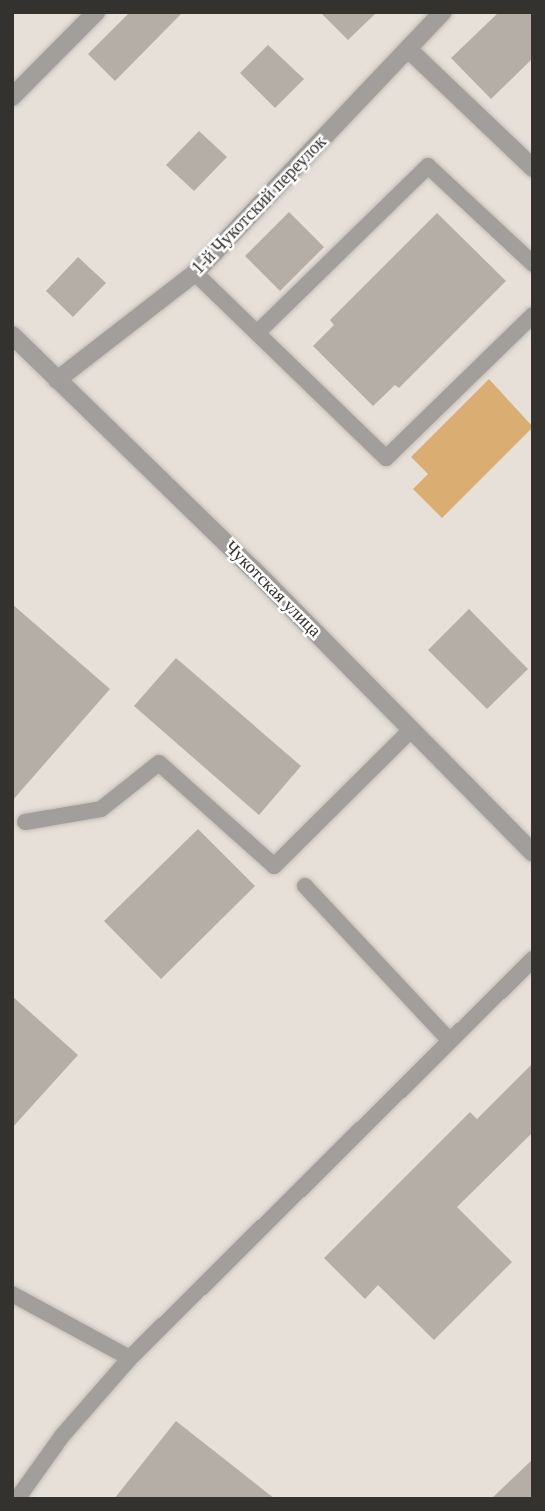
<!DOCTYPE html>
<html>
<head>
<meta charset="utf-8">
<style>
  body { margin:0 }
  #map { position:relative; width:545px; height:1511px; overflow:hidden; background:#e7e0d8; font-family:Georgia,serif }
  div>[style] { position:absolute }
  .green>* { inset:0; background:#daae72 }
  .building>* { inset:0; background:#b5aea6 }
  .roads { filter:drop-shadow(0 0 2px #c3bdb6) drop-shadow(0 0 2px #c3bdb6) }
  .service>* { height:16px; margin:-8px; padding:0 8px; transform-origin:8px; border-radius:8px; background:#a19e9b }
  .minor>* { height:18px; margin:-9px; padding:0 9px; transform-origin:9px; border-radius:9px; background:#a19e9b }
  span { translate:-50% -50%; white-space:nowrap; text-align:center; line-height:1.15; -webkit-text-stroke:5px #fff; paint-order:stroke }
  .street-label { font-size:18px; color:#34322f }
  .frame { position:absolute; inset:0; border:14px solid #34322f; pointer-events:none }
</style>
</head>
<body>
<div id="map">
  <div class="green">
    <i style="clip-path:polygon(489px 379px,533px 427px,442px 518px,413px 489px,428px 474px,411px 457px)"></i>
  </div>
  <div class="building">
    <i style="clip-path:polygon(130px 12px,183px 12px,115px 81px,88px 54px)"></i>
    <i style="clip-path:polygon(320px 12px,377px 12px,348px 40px)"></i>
    <i style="clip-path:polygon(499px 12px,533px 12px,533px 58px,491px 99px,451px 58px)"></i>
    <i style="clip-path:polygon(268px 45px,304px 79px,275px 108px,240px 73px)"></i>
    <i style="clip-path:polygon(199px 131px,227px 157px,194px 191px,166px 165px)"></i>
    <i style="clip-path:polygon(289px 212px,324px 247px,280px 291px,245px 256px)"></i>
    <i style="clip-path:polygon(437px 213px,506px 281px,399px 388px,395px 385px,373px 406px,313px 346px,334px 325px,330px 320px)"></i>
    <i style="clip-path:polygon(78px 257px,106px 283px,73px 317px,46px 291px)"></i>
    <i style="clip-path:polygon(12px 604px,110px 689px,12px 801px)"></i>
    <i style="clip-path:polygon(469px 609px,528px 669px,487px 709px,428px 650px)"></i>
    <i style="clip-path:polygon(176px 658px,301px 766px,259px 815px,134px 706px)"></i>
    <i style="clip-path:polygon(198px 829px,255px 886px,161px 979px,104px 921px)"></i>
    <i style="clip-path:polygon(12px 996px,78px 1055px,12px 1128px)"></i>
    <i style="clip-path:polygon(533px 1063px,533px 1132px,457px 1207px,512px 1262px,434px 1340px,378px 1285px,365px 1299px,324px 1258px,470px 1112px,477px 1119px)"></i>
    <i style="clip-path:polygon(176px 1421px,275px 1499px,114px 1499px)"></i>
    <i style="clip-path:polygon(533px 1459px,533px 1499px,491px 1499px)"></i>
  </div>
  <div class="roads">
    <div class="service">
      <i style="left:195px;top:273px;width:266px;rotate:44.1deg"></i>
      <i style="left:386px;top:458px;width:205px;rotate:-44.2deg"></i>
      <i style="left:257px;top:333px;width:239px;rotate:-44.3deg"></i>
      <i style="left:428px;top:166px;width:144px;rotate:43deg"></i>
      <i style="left:25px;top:822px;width:77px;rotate:-9.7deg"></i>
      <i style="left:101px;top:809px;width:74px;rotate:-38.4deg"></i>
      <i style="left:159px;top:763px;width:154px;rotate:41.8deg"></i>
      <i style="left:274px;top:866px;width:194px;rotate:-44.8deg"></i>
      <i style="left:305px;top:886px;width:212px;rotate:46.9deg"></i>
      <i style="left:12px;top:1294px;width:134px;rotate:28.5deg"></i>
      <i style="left:17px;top:1499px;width:77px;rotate:-54.5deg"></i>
      <i style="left:62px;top:1436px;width:103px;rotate:-48.9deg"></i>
      <i style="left:130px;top:1358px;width:567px;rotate:-44.71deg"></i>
    </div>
    <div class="minor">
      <i style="left:408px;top:49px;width:173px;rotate:43.6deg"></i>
      <i style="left:12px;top:97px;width:120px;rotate:-45.3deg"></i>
      <i style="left:12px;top:335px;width:337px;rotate:44.2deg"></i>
      <i style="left:254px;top:570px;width:397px;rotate:45.4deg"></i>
      <i style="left:57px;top:380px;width:175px;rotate:-37.8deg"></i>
      <i style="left:195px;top:273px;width:360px;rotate:-46.5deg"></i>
    </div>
  </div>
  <div class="street-label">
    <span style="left:259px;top:205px;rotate:-46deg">1-й Чукотский переулок</span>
    <span style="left:273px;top:589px;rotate:45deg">Чукотская улица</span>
  </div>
  <div class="frame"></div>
</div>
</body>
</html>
